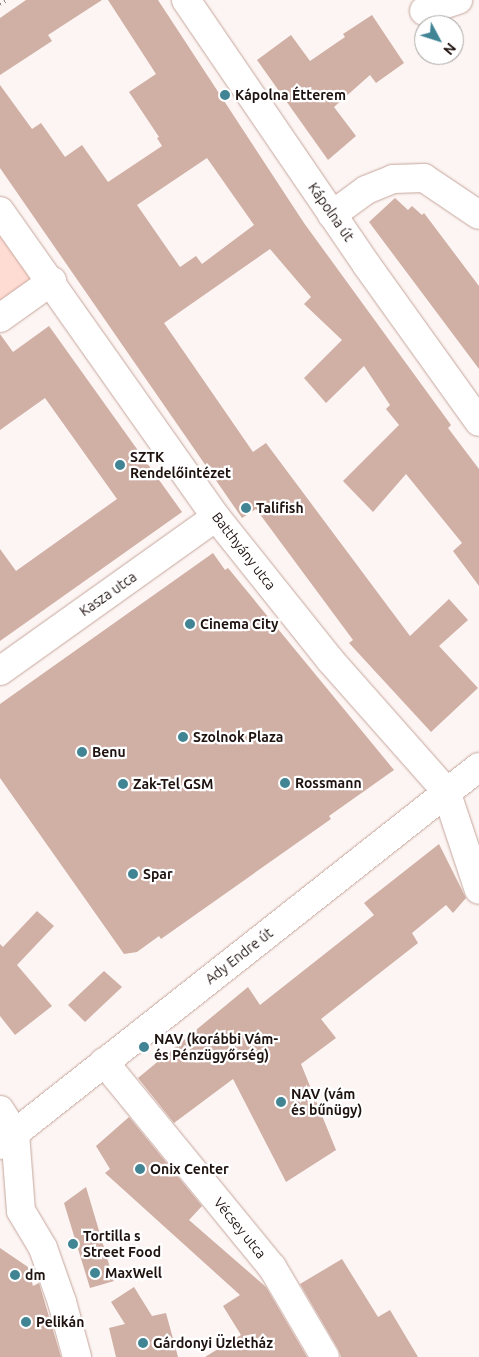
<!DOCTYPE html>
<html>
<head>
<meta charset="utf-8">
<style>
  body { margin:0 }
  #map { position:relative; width:479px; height:1357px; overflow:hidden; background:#fcf5f3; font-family:Ubuntu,sans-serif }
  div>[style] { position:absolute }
  .green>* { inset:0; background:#ffdcd3 }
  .building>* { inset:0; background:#d0afa5 }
  .path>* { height:3px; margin-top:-1.5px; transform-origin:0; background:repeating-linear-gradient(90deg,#8c8280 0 1px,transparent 0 5px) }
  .roads { filter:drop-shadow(0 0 1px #c6a59c) drop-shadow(0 0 1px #c6a59c) }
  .minor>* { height:28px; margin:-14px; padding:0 14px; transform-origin:14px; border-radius:14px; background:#fff }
  .tertiary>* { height:28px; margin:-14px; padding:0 14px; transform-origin:14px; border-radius:14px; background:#fff }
  .dots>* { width:14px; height:14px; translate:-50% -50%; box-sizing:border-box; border:2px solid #fff; border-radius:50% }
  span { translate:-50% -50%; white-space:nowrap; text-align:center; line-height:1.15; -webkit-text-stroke:4.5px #fff; paint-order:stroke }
  .poi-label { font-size:14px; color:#1f1310; font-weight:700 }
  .left { translate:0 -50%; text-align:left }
  .street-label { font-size:14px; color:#1f1310 }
  .north { position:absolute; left:414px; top:15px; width:50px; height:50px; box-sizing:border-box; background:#fff; border:1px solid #a5a19f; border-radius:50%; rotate:130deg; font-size:14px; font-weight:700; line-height:20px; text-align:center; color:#1f1310 }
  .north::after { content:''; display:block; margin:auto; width:18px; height:22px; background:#418494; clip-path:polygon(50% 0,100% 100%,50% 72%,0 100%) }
</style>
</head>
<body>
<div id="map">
  <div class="green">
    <i style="clip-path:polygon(0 211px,52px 281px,0 318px)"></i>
  </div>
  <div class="building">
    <i style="clip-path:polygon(26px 0,102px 0,48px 35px,52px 41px,0 75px,0 18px)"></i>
    <i style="clip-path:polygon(evenodd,108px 0,158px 0,304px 223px,451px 425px,448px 428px,479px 469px,479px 586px,453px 551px,462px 543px,406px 474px,373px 512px,343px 481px,399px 425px,386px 409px,390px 405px,364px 366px,326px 403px,304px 378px,342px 340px,304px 304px,311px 297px,270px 249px,164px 323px,253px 452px,266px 443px,410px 636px,449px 599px,468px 620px,439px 646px,478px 688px,431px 732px,349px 643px,353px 640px,256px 509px,242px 518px,0 168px,0 85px,32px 129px,41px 123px,65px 157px,82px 145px,108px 182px,162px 146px,157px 138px,159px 137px,129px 92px,156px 74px,108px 0,207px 158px,254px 225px,202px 264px,196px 256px,180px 267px,137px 205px,207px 158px)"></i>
    <i style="clip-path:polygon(372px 15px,404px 63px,376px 83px,370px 75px,334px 107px,356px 136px,328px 160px,257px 60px,291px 35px,310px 61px,345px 37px,343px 34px)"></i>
    <i style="clip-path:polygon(395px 198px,408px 210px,412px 206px,422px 215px,424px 213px,479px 286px,479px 369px,369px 222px)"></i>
    <i style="clip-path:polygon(49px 326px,182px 512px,0 641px,0 549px,16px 571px,117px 499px,45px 398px,0 430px,0 334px,13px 352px)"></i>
    <i style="clip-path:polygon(213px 553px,225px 570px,228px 568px,394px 770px,329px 816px,331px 819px,161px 939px,159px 936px,137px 952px,124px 954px,0 778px,0 704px)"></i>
    <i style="clip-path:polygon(439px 844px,466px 898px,453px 913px,446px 905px,412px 933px,418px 943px,321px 1019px,336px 1038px,301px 1064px,336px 1150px,286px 1182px,233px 1079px,174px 1123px,138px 1078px,248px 987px,260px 1005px,374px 915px,364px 903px)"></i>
    <i style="clip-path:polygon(37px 911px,54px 926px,17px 965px,52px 1006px,15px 1035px,0 1016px,0 944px,3px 947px)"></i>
    <i style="clip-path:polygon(104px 971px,122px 987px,85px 1022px,68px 1005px)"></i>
    <i style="clip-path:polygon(129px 1117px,202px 1206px,189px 1220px,266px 1287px,307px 1357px,205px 1357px,241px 1335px,223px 1306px,240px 1295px,105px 1173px,110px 1169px,96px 1146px)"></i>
    <i style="clip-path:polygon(86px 1187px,114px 1281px,90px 1288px,64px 1203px)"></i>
    <i style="clip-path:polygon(0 1248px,28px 1267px,33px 1286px,39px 1283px,61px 1357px,0 1357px)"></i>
    <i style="clip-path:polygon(342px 1259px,378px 1317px,390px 1310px,418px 1357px,341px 1357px,338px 1349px,300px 1284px)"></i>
    <i style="clip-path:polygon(134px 1287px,152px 1316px,166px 1313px,178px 1357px,116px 1357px,109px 1328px,125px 1324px,111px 1302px)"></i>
  </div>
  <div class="path">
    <i style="left:0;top:4px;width:8px;rotate:-30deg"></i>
  </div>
  <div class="roads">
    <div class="minor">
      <i style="left:186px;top:0;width:320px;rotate:55.7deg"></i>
      <i style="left:366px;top:264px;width:194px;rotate:54.4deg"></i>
      <i style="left:424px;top:11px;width:36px;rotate:-18deg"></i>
      <i style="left:0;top:211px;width:375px;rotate:54.8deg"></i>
      <i style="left:216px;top:517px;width:184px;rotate:51.4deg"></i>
      <i style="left:331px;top:661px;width:174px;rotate:48.5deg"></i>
      <i style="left:446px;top:791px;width:104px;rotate:71.6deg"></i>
      <i style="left:332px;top:215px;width:42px;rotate:-36.3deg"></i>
      <i style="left:366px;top:190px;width:29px;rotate:-22deg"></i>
      <i style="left:393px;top:179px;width:31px;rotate:-2deg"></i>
      <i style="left:424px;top:178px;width:66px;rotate:33.9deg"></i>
      <i style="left:0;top:318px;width:64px;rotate:-35.4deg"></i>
      <i style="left:0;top:671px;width:265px;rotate:-35.5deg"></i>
      <i style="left:104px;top:1062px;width:265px;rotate:50.7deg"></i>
      <i style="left:272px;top:1267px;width:104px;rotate:59.5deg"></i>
      <i style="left:0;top:1110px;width:27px;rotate:57deg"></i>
      <i style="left:15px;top:1133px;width:78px;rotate:85.6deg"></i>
      <i style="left:21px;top:1211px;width:43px;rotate:59.3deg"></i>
      <i style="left:43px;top:1248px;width:57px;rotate:70.6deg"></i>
      <i style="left:62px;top:1302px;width:57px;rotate:74.7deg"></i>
    </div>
    <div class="tertiary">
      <i style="left:0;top:1145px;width:610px;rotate:-38.28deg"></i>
    </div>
  </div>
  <div class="dots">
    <i style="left:225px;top:95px;background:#418494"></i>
    <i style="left:120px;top:465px;background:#418494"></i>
    <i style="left:246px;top:508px;background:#418494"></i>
    <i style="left:190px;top:624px;background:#418494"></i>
    <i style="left:183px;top:737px;background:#418494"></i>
    <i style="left:82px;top:752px;background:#418494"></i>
    <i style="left:285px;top:783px;background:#418494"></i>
    <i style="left:123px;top:784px;background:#418494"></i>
    <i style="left:133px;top:874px;background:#418494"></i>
    <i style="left:144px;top:1047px;background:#418494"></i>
    <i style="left:281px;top:1102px;background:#418494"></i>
    <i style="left:140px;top:1169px;background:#418494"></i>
    <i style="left:73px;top:1244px;background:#418494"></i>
    <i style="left:95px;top:1273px;background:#418494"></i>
    <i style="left:15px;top:1275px;background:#418494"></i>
    <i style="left:26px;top:1322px;background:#418494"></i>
    <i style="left:143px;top:1343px;background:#418494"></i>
  </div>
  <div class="poi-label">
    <span class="left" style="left:235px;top:95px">Kápolna Étterem</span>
    <span class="left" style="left:130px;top:465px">SZTK<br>Rendelőintézet</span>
    <span class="left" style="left:256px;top:508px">Talifish</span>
    <span class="left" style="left:200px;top:624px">Cinema City</span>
    <span class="left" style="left:193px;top:737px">Szolnok Plaza</span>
    <span class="left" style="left:92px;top:752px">Benu</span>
    <span class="left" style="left:295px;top:783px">Rossmann</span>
    <span class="left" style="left:133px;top:784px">Zak-Tel GSM</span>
    <span class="left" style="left:143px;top:874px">Spar</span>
    <span class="left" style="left:154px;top:1047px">NAV (korábbi Vám-<br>és Pénzügyőrség)</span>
    <span class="left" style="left:291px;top:1102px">NAV (vám<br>és bűnügy)</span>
    <span class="left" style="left:150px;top:1169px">Onix Center</span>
    <span class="left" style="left:83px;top:1244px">Tortilla s<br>Street Food</span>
    <span class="left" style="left:105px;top:1273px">MaxWell</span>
    <span class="left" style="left:25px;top:1275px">dm</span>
    <span class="left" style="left:36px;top:1322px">Pelikán</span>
    <span class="left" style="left:153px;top:1343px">Gárdonyi Üzletház</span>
  </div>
  <div class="street-label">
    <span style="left:331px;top:212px;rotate:55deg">Kápolna út</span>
    <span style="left:244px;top:551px;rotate:52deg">Batthyány utca</span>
    <span style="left:108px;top:594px;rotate:-35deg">Kasza utca</span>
    <span style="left:239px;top:956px;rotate:-38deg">Ady Endre út</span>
    <span style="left:240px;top:1228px;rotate:51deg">Vécsey utca</span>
  </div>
  <div class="north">N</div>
</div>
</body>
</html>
